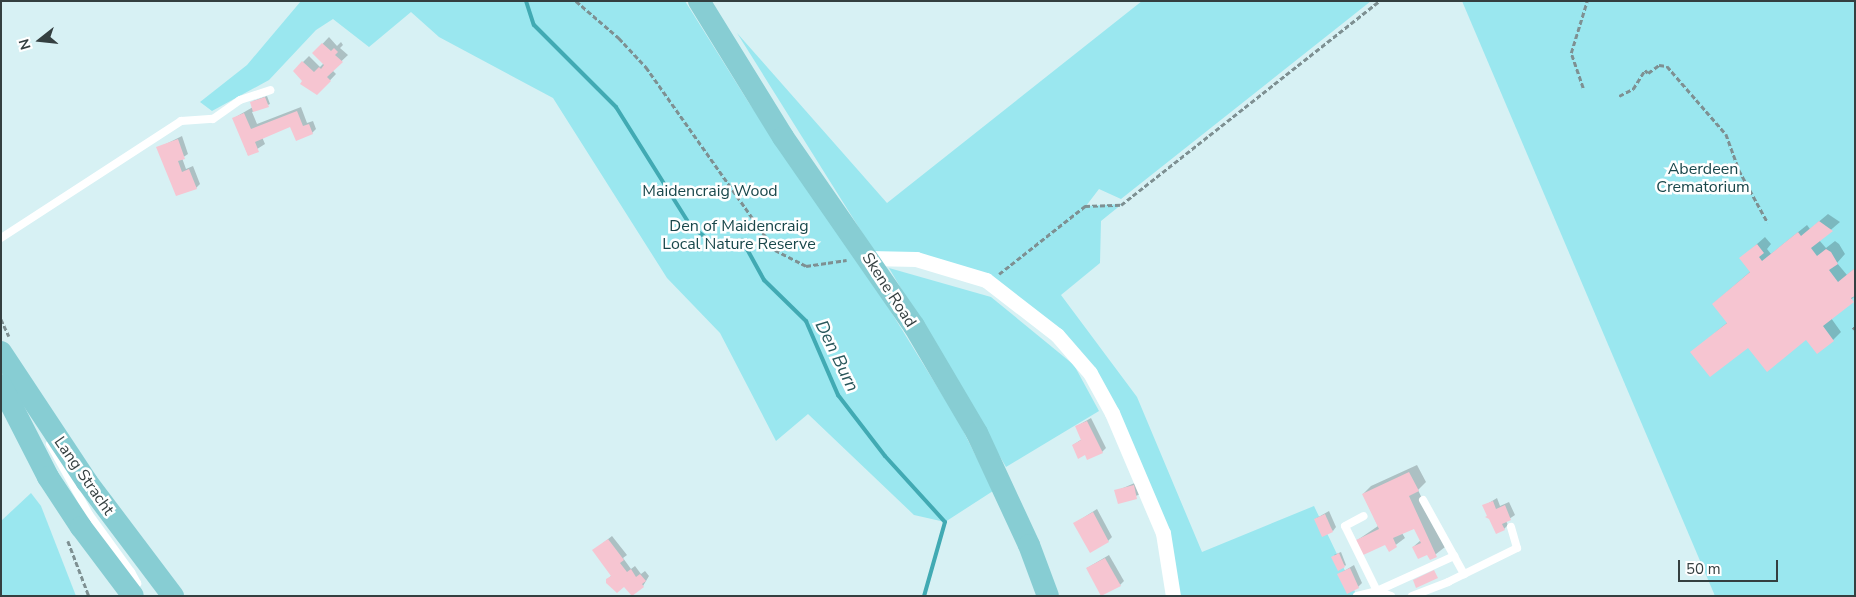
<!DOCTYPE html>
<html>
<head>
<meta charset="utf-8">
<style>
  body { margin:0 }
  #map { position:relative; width:1856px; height:597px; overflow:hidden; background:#d7f1f4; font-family:"Nunito Sans",sans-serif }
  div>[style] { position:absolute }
  .green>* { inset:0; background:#9ae7ef }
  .shadow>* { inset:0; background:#0003 }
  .stream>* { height:4px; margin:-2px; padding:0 2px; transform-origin:2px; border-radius:2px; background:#41aab3 }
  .building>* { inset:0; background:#f6c5d1 }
  .path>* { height:2.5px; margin-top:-1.25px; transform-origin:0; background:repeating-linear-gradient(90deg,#7e9092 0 5px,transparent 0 7.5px) }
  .lane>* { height:8px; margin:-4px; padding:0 4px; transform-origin:4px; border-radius:4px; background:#fff }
  .street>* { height:15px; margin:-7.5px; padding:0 7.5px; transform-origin:7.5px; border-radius:7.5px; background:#fff }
  .primary>* { height:22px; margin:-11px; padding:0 11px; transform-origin:11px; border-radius:11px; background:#87cdd3 }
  span { translate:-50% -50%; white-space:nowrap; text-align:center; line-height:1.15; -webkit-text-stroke:5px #fff; paint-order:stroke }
  .park-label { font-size:16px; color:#19474b }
  .street-label { font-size:16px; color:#343f40 }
  .water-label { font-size:18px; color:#29575b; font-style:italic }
  .frame { position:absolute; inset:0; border:2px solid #343f40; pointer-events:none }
  .north { position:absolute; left:15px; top:15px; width:50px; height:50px; -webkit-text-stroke:4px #fff; paint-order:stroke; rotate:254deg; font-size:14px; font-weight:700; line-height:20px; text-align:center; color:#343f40 }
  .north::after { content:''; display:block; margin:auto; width:18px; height:22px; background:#343f40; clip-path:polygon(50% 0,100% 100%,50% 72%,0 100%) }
  .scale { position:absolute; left:1678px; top:560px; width:100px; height:22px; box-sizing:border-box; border:2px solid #343f40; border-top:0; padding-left:6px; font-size:15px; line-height:18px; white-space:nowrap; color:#343f40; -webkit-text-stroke:4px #fff; paint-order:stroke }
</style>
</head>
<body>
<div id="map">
  <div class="green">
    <i style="clip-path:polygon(301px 1px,685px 1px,749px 103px,875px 286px,959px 422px,993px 491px,945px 522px,914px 515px,808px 414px,776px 441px,720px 333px,667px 278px,553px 98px,439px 37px,411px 12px,369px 47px,333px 19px,316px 30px,269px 80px,212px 111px,200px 102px,247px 65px)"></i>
    <i style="clip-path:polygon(1142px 1px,1371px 1px,1121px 199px,1099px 189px,1086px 206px,1122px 204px,1101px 221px,1100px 263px,1061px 295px,1137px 397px,1202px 552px,1314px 506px,1357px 596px,1173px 596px,1171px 565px,1090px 373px,990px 282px,878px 258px,737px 33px,887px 203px)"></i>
    <i style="clip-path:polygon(1462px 1px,1855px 1px,1855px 596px,1715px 596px)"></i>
    <i style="clip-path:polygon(889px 268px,991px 297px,1074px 365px,1099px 411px,1006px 467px)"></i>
    <i style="clip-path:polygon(31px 493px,41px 506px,76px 596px,1px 596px,1px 521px)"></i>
  </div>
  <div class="shadow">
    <i style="clip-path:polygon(329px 37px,337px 46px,341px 42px,343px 45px,340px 48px,348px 55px,332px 70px,336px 74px,317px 94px,294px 71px,309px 56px,320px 67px,324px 63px,314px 53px)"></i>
    <i style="clip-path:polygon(267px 96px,270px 104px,252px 112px,257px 124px,301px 107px,307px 123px,313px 121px,316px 129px,312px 133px,291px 126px,262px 137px,265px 144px,248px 155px,234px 118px,253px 107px,253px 101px)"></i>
    <i style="clip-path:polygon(182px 136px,188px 154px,182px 158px,186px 169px,193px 166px,200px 184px,196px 188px,158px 148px)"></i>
    <i style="clip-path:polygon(1828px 214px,1840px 222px,1819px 240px,1826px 248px,1835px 241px,1839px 244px,1845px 254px,1837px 263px,1847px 275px,1855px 268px,1855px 296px,1831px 318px,1841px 332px,1833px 340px,1806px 339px,1692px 352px,1728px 322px,1713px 304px,1751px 271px,1741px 258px,1765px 237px,1771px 244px,1767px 249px,1771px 254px,1807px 225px,1810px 229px)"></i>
    <i style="clip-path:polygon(1091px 418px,1106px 448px,1102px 452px,1086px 454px,1073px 445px,1082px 439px,1077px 426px)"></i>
    <i style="clip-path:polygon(1417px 465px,1426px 482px,1418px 490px,1445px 547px,1431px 558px,1428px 553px,1413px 547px,1421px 540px,1415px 527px,1402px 533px,1405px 538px,1389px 550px,1386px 543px,1356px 541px,1378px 526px,1363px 494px,1371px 486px)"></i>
    <i style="clip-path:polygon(1137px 482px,1141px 494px,1119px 502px,1116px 491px)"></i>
    <i style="clip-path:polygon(1497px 498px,1500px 506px,1509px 502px,1515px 515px,1506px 521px,1508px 525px,1504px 529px,1497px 532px,1484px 506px)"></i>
    <i style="clip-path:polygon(1097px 509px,1112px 537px,1108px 541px,1075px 523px)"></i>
    <i style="clip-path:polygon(1329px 511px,1336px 527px,1333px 531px,1315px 519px)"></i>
    <i style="clip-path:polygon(612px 536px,627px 555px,623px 558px,631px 569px,635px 566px,641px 574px,645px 571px,649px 576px,643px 586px,607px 580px,612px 575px,598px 547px)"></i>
    <i style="clip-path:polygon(1341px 552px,1346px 565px,1345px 566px,1334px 555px)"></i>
    <i style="clip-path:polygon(1109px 555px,1124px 581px,1120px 585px,1087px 568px)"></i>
    <i style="clip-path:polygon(1354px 565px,1362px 583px,1358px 587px,1339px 574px)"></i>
  </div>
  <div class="stream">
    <i style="left:526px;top:1px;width:25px;rotate:72deg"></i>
    <i style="left:534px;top:25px;width:116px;rotate:45deg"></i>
    <i style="left:616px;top:107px;width:139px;rotate:57.9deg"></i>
    <i style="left:690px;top:225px;width:28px;rotate:39deg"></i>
    <i style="left:712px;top:243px;width:30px;rotate:-6deg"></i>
    <i style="left:742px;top:240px;width:46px;rotate:61.2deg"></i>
    <i style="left:764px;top:280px;width:59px;rotate:44.3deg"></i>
    <i style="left:806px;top:321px;width:81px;rotate:66.6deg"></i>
    <i style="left:838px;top:395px;width:77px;rotate:52.4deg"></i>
    <i style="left:885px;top:456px;width:89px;rotate:47.7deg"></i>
    <i style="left:945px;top:522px;width:77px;rotate:105.8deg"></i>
  </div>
  <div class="building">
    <i style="clip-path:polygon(322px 43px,331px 51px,334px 48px,338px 52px,335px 55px,343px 62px,327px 77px,331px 81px,317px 95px,300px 84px,302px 81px,293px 71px,302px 61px,314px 72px,319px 67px,321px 69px,324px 65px,312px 53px)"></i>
    <i style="clip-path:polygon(265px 97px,269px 107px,253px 112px,250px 102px)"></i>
    <i style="clip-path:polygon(297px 111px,303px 126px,309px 124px,313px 134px,296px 141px,290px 127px,255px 142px,259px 152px,248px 156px,232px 118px,244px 113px,251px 129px)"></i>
    <i style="clip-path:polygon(178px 139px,185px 159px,178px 161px,182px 172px,189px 169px,197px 189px,176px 196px,156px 147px)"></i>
    <i style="clip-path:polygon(1819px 221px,1833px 231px,1811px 248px,1817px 256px,1826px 249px,1831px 252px,1838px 264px,1829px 270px,1838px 282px,1855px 268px,1855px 296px,1851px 298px,1854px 302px,1823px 326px,1834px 341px,1817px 354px,1806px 340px,1767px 372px,1748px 348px,1710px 377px,1690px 352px,1727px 323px,1712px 304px,1750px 272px,1739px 258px,1757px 244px,1764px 253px,1759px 257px,1762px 261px,1798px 232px,1801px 236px)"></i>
    <i style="clip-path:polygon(1087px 421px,1103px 453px,1087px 460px,1085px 455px,1078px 459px,1072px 445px,1081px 440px,1075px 426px)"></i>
    <i style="clip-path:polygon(1409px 472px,1419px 491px,1409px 496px,1437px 557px,1430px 560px,1427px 555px,1418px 559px,1412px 547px,1421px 543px,1414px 529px,1393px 538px,1397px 547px,1389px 552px,1385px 545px,1361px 556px,1354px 541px,1379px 529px,1362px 494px)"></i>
    <i style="clip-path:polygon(1134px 485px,1137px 499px,1118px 504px,1114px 490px)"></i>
    <i style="clip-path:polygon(1493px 501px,1496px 509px,1505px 505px,1511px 520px,1502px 524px,1505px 530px,1496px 534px,1489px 519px,1485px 517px,1487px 516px,1482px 505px)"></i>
    <i style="clip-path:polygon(1093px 512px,1109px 542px,1090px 553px,1073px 523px)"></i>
    <i style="clip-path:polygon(1325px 514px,1333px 532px,1322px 537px,1314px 519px)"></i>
    <i style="clip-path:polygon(608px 539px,624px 560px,620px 563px,627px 572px,631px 569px,636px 577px,640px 574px,646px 581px,642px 584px,644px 587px,632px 596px,624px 587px,617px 593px,606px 583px,606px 579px,611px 576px,592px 550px)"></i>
    <i style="clip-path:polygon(1339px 553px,1345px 567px,1338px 571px,1331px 557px)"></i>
    <i style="clip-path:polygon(1105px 558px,1121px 586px,1101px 596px,1086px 568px)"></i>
    <i style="clip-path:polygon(1350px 568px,1359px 588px,1347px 594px,1337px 574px)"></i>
    <i style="clip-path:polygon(1434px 570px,1438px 578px,1416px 588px,1413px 580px)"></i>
  </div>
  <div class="path">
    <i style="left:576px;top:1px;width:57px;rotate:40.7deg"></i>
    <i style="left:619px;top:38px;width:40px;rotate:47deg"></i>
    <i style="left:646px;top:67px;width:224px;rotate:54.8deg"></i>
    <i style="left:775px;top:250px;width:35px;rotate:27deg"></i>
    <i style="left:806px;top:266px;width:41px;rotate:-8.3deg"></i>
    <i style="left:1583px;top:88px;width:37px;rotate:-109deg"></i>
    <i style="left:1571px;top:53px;width:54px;rotate:-72.9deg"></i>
    <i style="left:1619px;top:96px;width:16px;rotate:-27deg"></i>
    <i style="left:1633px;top:89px;width:22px;rotate:-58deg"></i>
    <i style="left:1645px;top:70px;width:4px;rotate:45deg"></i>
    <i style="left:1648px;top:73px;width:14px;rotate:-36deg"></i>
    <i style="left:1659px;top:65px;width:8px;rotate:7deg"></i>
    <i style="left:1667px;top:66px;width:90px;rotate:49.1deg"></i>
    <i style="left:1726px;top:134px;width:38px;rotate:70deg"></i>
    <i style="left:1739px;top:170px;width:60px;rotate:61.3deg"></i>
    <i style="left:999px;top:274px;width:110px;rotate:-38.3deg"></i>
    <i style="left:1085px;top:206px;width:36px;rotate:-2deg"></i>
    <i style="left:1121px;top:205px;width:329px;rotate:-38.3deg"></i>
    <i style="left:1px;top:319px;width:19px;rotate:65deg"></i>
    <i style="left:1853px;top:327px;width:3px;rotate:45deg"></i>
    <i style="left:68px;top:541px;width:59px;rotate:69.1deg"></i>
  </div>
  <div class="lane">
    <i style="left:1px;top:238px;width:215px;rotate:-33deg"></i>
    <i style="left:181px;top:121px;width:32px;rotate:-4deg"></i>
    <i style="left:213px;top:119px;width:33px;rotate:-35deg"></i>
    <i style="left:240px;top:100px;width:32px;rotate:-18deg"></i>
    <i style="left:50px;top:444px;width:80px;rotate:60.9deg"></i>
    <i style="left:89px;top:514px;width:72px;rotate:54.1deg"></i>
    <i style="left:131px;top:572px;width:13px;rotate:61deg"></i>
    <i style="left:137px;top:583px;width:7px;rotate:106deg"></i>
    <i style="left:1423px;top:500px;width:85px;rotate:61deg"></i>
    <i style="left:1377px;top:591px;width:85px;rotate:-24.4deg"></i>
    <i style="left:1377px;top:591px;width:15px;rotate:20deg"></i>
    <i style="left:1357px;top:596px;width:21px;rotate:-14deg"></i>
    <i style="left:1377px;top:591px;width:72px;rotate:-116.2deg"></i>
    <i style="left:1345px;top:526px;width:21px;rotate:-28deg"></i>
    <i style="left:1412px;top:596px;width:39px;rotate:-21deg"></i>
    <i style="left:1448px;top:582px;width:77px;rotate:-26.2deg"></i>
    <i style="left:1517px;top:548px;width:22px;rotate:-106deg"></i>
  </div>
  <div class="street">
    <i style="left:869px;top:258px;width:47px;rotate:1.2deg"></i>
    <i style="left:916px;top:259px;width:73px;rotate:16.7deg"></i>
    <i style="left:986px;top:280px;width:90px;rotate:37.8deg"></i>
    <i style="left:1057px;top:335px;width:50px;rotate:49deg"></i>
    <i style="left:1090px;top:373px;width:46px;rotate:61.2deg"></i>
    <i style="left:1112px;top:413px;width:130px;rotate:67deg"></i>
    <i style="left:1163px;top:533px;width:64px;rotate:81deg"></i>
  </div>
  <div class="primary">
    <i style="left:699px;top:1px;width:160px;rotate:58.3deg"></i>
    <i style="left:783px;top:137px;width:230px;rotate:55.3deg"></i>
    <i style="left:914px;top:326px;width:124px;rotate:59.5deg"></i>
    <i style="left:977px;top:433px;width:123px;rotate:65.1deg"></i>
    <i style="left:1029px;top:545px;width:54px;rotate:69.6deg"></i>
    <i style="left:1px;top:352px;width:156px;rotate:56.5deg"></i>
    <i style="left:87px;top:482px;width:143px;rotate:53deg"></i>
    <i style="left:1px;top:385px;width:103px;rotate:62.9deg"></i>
    <i style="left:48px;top:477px;width:60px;rotate:56.6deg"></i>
    <i style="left:81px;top:527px;width:86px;rotate:53deg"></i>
  </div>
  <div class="park-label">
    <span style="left:1703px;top:178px">Aberdeen<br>Crematorium</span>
    <span style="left:710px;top:191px">Maidencraig Wood</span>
    <span style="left:739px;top:235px">Den of Maidencraig<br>Local Nature Reserve</span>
  </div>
  <div class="street-label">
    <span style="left:889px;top:290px;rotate:57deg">Skene Road</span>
    <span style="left:84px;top:476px;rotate:55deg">Lang Stracht</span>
  </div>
  <div class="water-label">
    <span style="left:837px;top:356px;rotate:64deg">Den Burn</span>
  </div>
  <div class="frame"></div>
  <div class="north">N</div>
  <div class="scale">50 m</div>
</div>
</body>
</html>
